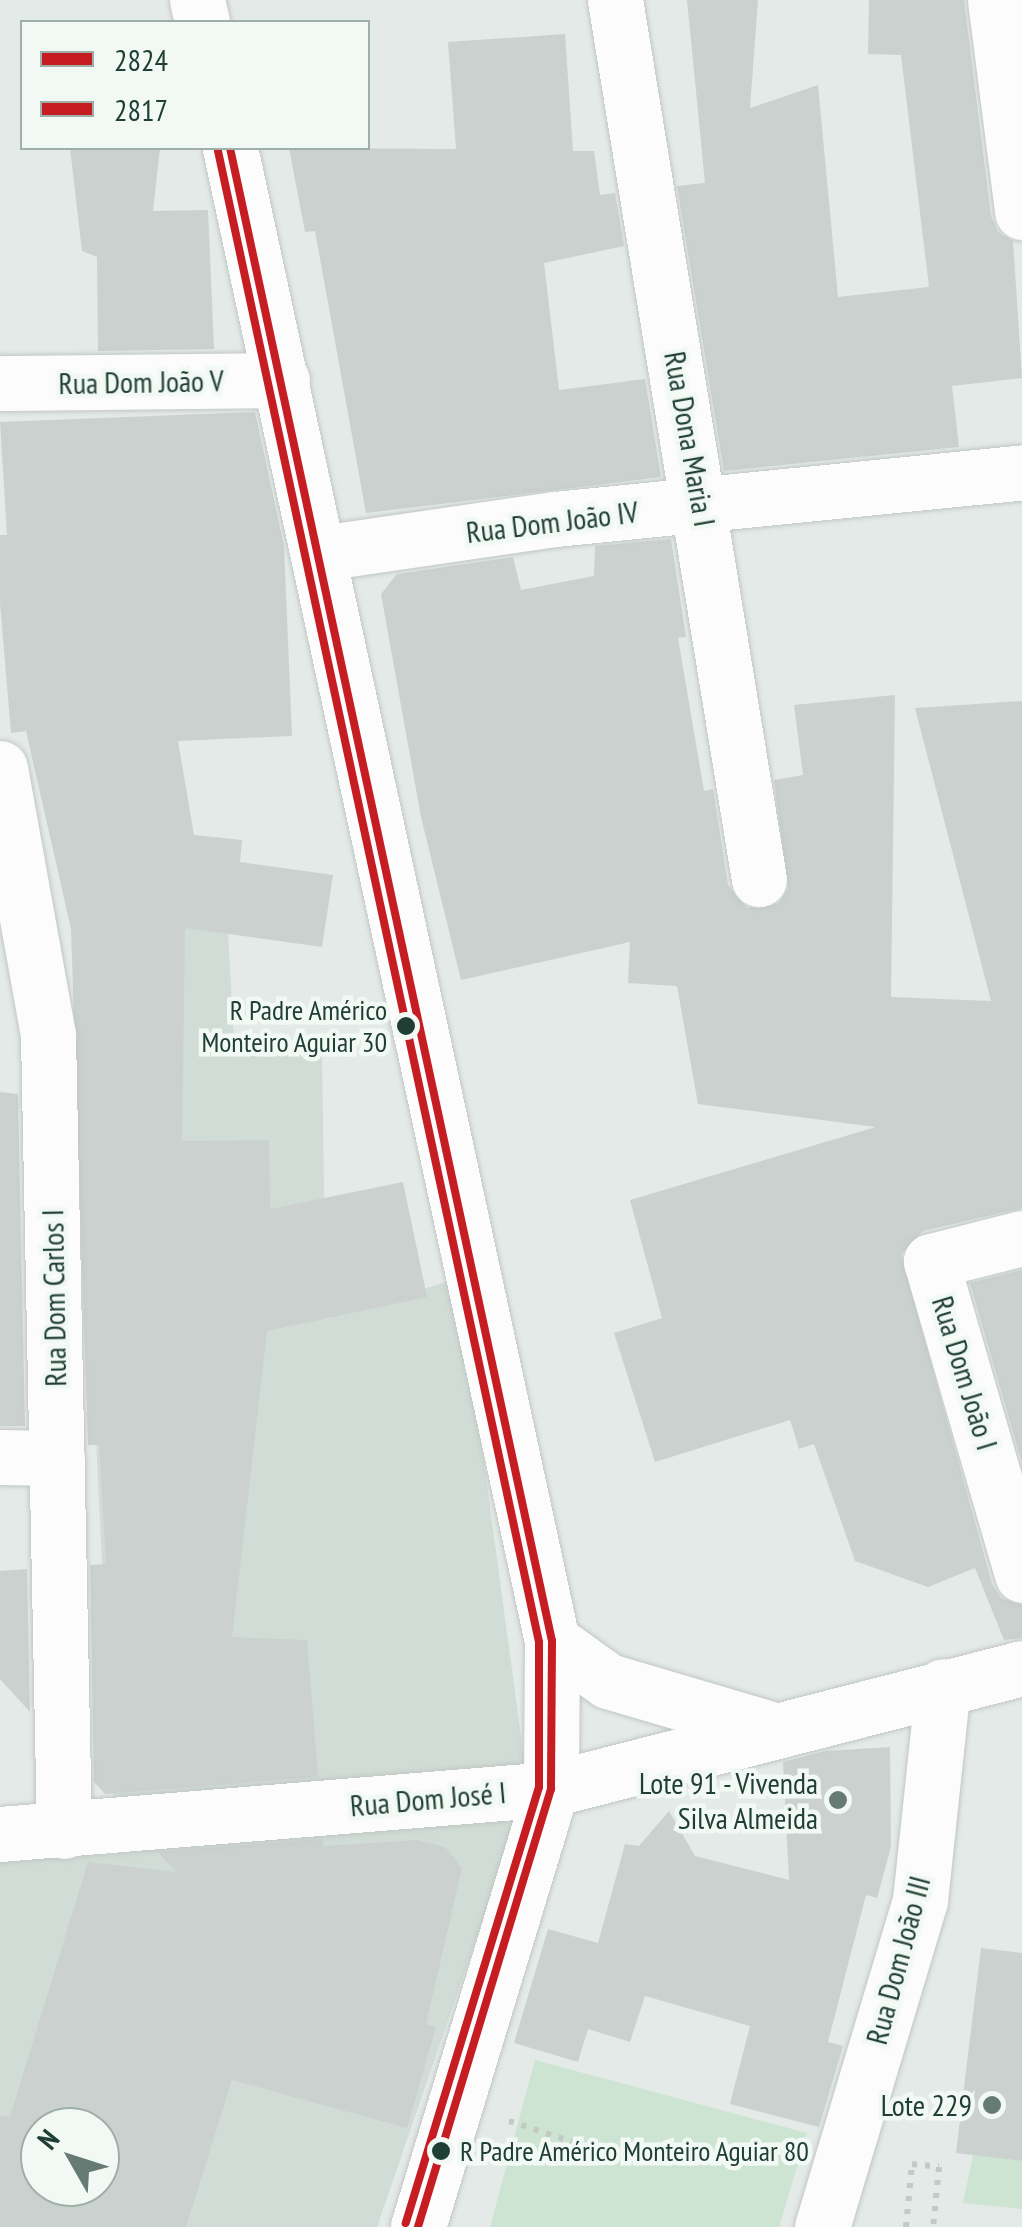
<!DOCTYPE html>
<html>
<head>
<meta charset="utf-8">
<style>
  body { margin:0 }
  #map { position:relative; width:1022px; height:2227px; overflow:hidden; background:#e4eae7; font-family:"PT Sans Narrow",sans-serif }
  div>[style] { position:absolute }
  .built>* { inset:0; background:#d1dcd6 }
  .green>* { inset:0; background:#cce4d1 }
  .building>* { inset:0; background:#cbd1ce }
  .path>* { height:6px; margin-top:-3px; transform-origin:0; background:repeating-linear-gradient(90deg,#c1cac5 0 5px,transparent 0 13px) }
  .roads { filter:drop-shadow(0 0 2px #c1c7c4) drop-shadow(0 0 2px #c1c7c4) }
  .street>* { height:55px; margin:-27.5px; padding:0 27.5px; transform-origin:27.5px; border-radius:27.5px; background:#fbfcfb }
  .secondary>* { height:55px; margin:-27.5px; padding:0 27.5px; transform-origin:27.5px; border-radius:27.5px; background:#fbfcfb }
  .bus-1>* { height:8px; margin:-4px; padding:0 4px; transform-origin:4px; border-radius:4px; background:#c61d23 }
  .bus-2>* { height:8px; margin:-4px; padding:0 4px; transform-origin:4px; border-radius:4px; background:#c61d23 }
  .dots>* { width:28px; height:28px; translate:-50% -50%; box-sizing:border-box; border:5px solid #f2f9f5; border-radius:50% }
  span { translate:-50% -50%; white-space:nowrap; text-align:center; line-height:1.15; -webkit-text-stroke:9px #f2f9f5; paint-order:stroke }
  .bus-label { font-size:28px; color:#203f34 }
  .right { translate:-100% -50%; text-align:right }
  .left { translate:0 -50%; text-align:left }
  .street-label { font-size:30px; color:#203f34 }
  .poi-label { font-size:30px; color:#203f34 }
  .legend { position:absolute; left:20px; top:20px; width:350px; height:130px; box-sizing:border-box; background:#f2f9f5; border:2px solid #9eafa8; margin:0; padding:12px 18px; list-style:none; font-size:30px; color:#203f34 }
  .legend li { display:flex; align-items:center; gap:20px; height:50px }
  .legend b { width:50px; border:2px solid #9eafa8 }
  .north { position:absolute; left:20px; top:2107px; width:100px; height:100px; box-sizing:border-box; background:#f2f9f5; border:2px solid #9eafa8; border-radius:50%; rotate:309deg; font-size:28px; font-weight:700; line-height:40px; text-align:center; color:#203f34 }
  .north::after { content:''; display:block; margin:auto; width:35px; height:45px; background:#657b73; clip-path:polygon(50% 0,100% 100%,50% 72%,0 100%) }
</style>
</head>
<body>
<div id="map">
  <div class="built">
    <i style="clip-path:polygon(evenodd,227px 913px,234px 1041px,322px 1057px,326px 1319px,459px 1278px,528px 1788px,377px 2227px,0 2227px,0 1854px,116px 1855px,71px 918px,227px 913px,40px 2127px,100px 2127px,100px 2187px,40px 2187px,40px 2127px)"></i>
  </div>
  <div class="green">
    <i style="clip-path:polygon(535px 2060px,807px 2133px,779px 2227px,490px 2227px)"></i>
    <i style="clip-path:polygon(973px 2155px,1022px 2161px,1022px 2209px,963px 2203px)"></i>
  </div>
  <div class="building">
    <i style="clip-path:polygon(687px 0,758px 0,750px 108px,818px 85px,838px 297px,929px 287px,901px 55px,868px 54px,869px 0,964px 0,991px 216px,998px 232px,1013px 241px,1022px 378px,952px 386px,959px 447px,724px 471px,677px 186px,705px 183px)"></i>
    <i style="clip-path:polygon(565px 34px,573px 151px,594px 151px,600px 195px,615px 193px,624px 246px,544px 263px,559px 390px,645px 379px,661px 477px,366px 513px,315px 231px,305px 232px,289px 148px,456px 149px,448px 42px)"></i>
    <i style="clip-path:polygon(70px 148px,160px 148px,153px 211px,208px 210px,214px 349px,98px 351px,97px 257px,82px 251px)"></i>
    <i style="clip-path:polygon(255px 412px,284px 546px,292px 736px,178px 741px,194px 835px,242px 840px,240px 862px,333px 875px,322px 947px,185px 928px,182px 1141px,269px 1140px,270px 1209px,403px 1182px,427px 1297px,267px 1331px,232px 1637px,307px 1640px,318px 1777px,105px 1794px,94px 1782px,90px 1565px,106px 1564px,99px 1445px,88px 1445px,71px 929px,26px 731px,11px 733px,0 603px,0 535px,7px 535px,0 422px)"></i>
    <i style="clip-path:polygon(671px 539px,686px 637px,678px 638px,704px 791px,713px 789px,728px 885px,747px 908px,778px 904px,788px 889px,774px 780px,803px 775px,794px 705px,895px 695px,891px 997px,991px 1001px,915px 708px,1022px 701px,1022px 1208px,923px 1231px,901px 1254px,992px 1584px,1001px 1598px,1022px 1605px,1022px 1638px,1004px 1640px,975px 1568px,928px 1587px,855px 1561px,814px 1444px,799px 1449px,790px 1420px,655px 1462px,614px 1333px,662px 1318px,630px 1200px,876px 1127px,698px 1104px,677px 986px,628px 983px,630px 942px,461px 980px,421px 817px,381px 594px,397px 574px,513px 557px,521px 590px,594px 576px,595px 546px)"></i>
    <i style="clip-path:polygon(0 1092px,18px 1094px,25px 1426px,0 1426px)"></i>
    <i style="clip-path:polygon(1022px 1270px,1022px 1463px,970px 1283px)"></i>
    <i style="clip-path:polygon(27px 1569px,30px 1712px,0 1679px,0 1571px)"></i>
    <i style="clip-path:polygon(890px 1747px,891px 1847px,877px 1898px,866px 1895px,828px 2042px,843px 2046px,819px 2127px,730px 2104px,750px 2026px,645px 1996px,630px 2042px,588px 2029px,578px 2062px,514px 2043px,548px 1929px,598px 1943px,625px 1844px,639px 1846px,669px 1811px,695px 1856px,789px 1880px,783px 1762px,825px 1751px)"></i>
    <i style="clip-path:polygon(evenodd,323px 1839px,323px 1846px,418px 1840px,445px 1847px,462px 1868px,426px 2024px,436px 2027px,407px 2128px,232px 2080px,186px 2227px,0 2227px,0 2116px,10px 2117px,88px 1862px,176px 1872px,158px 1852px,323px 1839px,40px 2127px,100px 2127px,100px 2187px,40px 2187px,40px 2127px)"></i>
    <i style="clip-path:polygon(981px 1948px,1022px 1953px,1022px 2161px,956px 2153px)"></i>
  </div>
  <div class="path">
    <i style="left:509px;top:2121px;width:74px;rotate:18.2deg"></i>
    <i style="left:906px;top:2227px;width:63px;rotate:-84.6deg"></i>
    <i style="left:912px;top:2164px;width:27px;rotate:6deg"></i>
    <i style="left:939px;top:2167px;width:60px;rotate:95.7deg"></i>
  </div>
  <div class="roads">
    <div class="street">
      <i style="left:615px;top:0;width:891px;rotate:80.7deg"></i>
      <i style="left:995px;top:0;width:214px;rotate:82.7deg"></i>
      <i style="left:0;top:383px;width:282px;rotate:-0.6deg"></i>
      <i style="left:321px;top:553px;width:236px;rotate:-8.3deg"></i>
      <i style="left:555px;top:519px;width:469px;rotate:-5.7deg"></i>
      <i style="left:0;top:768px;width:271px;rotate:79.8deg"></i>
      <i style="left:48px;top:1035px;width:796px;rotate:88.85deg"></i>
      <i style="left:1022px;top:1238px;width:94px;rotate:165.8deg"></i>
      <i style="left:931px;top:1261px;width:327px;rotate:73.8deg"></i>
      <i style="left:0;top:1457px;width:57px;rotate:1deg"></i>
      <i style="left:552px;top:1641px;width:69px;rotate:35.5deg"></i>
      <i style="left:608px;top:1681px;width:173px;rotate:16.4deg"></i>
      <i style="left:0;top:1834px;width:553px;rotate:-4.67deg"></i>
      <i style="left:551px;top:1789px;width:486px;rotate:-14.4deg"></i>
      <i style="left:822px;top:2227px;width:341px;rotate:-73.3deg"></i>
      <i style="left:920px;top:1900px;width:215px;rotate:-83.9deg"></i>
    </div>
    <div class="secondary">
      <i style="left:197px;top:0;width:23px;rotate:77deg"></i>
      <i style="left:230px;top:148px;width:1527px;rotate:77.83deg"></i>
      <i style="left:552px;top:1641px;width:148px;rotate:90.4deg"></i>
      <i style="left:551px;top:1789px;width:458px;rotate:106.9deg"></i>
    </div>
  </div>
  <div class="bus-1">
    <i style="left:230px;top:148px;width:1527px;rotate:77.83deg"></i>
    <i style="left:552px;top:1641px;width:148px;rotate:90.4deg"></i>
    <i style="left:551px;top:1789px;width:458px;rotate:106.9deg"></i>
  </div>
  <div class="bus-2">
    <i style="left:218px;top:151px;width:1525px;rotate:77.85deg"></i>
    <i style="left:539px;top:1642px;width:145px;rotate:90deg"></i>
    <i style="left:539px;top:1787px;width:456px;rotate:107deg"></i>
  </div>
  <div class="dots">
    <i style="left:406px;top:1026px;background:#203f34"></i>
    <i style="left:838px;top:1800px;background:#657b73"></i>
    <i style="left:992px;top:2105px;background:#657b73"></i>
    <i style="left:441px;top:2151px;background:#203f34"></i>
  </div>
  <div class="bus-label">
    <span class="right" style="left:387px;top:1026px">R Padre Américo<br>Monteiro Aguiar 30</span>
    <span class="left" style="left:460px;top:2151px">R Padre Américo Monteiro Aguiar 80</span>
  </div>
  <div class="street-label">
    <span style="left:141px;top:382px;rotate:-1deg">Rua Dom João V</span>
    <span style="left:690px;top:439px;rotate:80deg">Rua Dona Maria I</span>
    <span style="left:552px;top:522px;rotate:-7deg">Rua Dom João IV</span>
    <span style="left:54px;top:1298px;rotate:-91deg">Rua Dom Carlos I</span>
    <span style="left:965px;top:1373px;rotate:73deg">Rua Dom João I</span>
    <span style="left:428px;top:1799px;rotate:-5deg">Rua Dom José I</span>
    <span style="left:898px;top:1960px;rotate:-75deg">Rua Dom João III</span>
  </div>
  <div class="poi-label">
    <span class="right" style="left:818px;top:1800px">Lote 91 - Vivenda<br>Silva Almeida</span>
    <span class="right" style="left:972px;top:2105px">Lote 229</span>
  </div>
  <ul class="legend">
  <li><b style="height:12px;background:#c61d23"></b>2824</li>
  <li><b style="height:12px;background:#c61d23"></b>2817</li>
  </ul>
  <div class="north">N</div>
</div>
</body>
</html>
